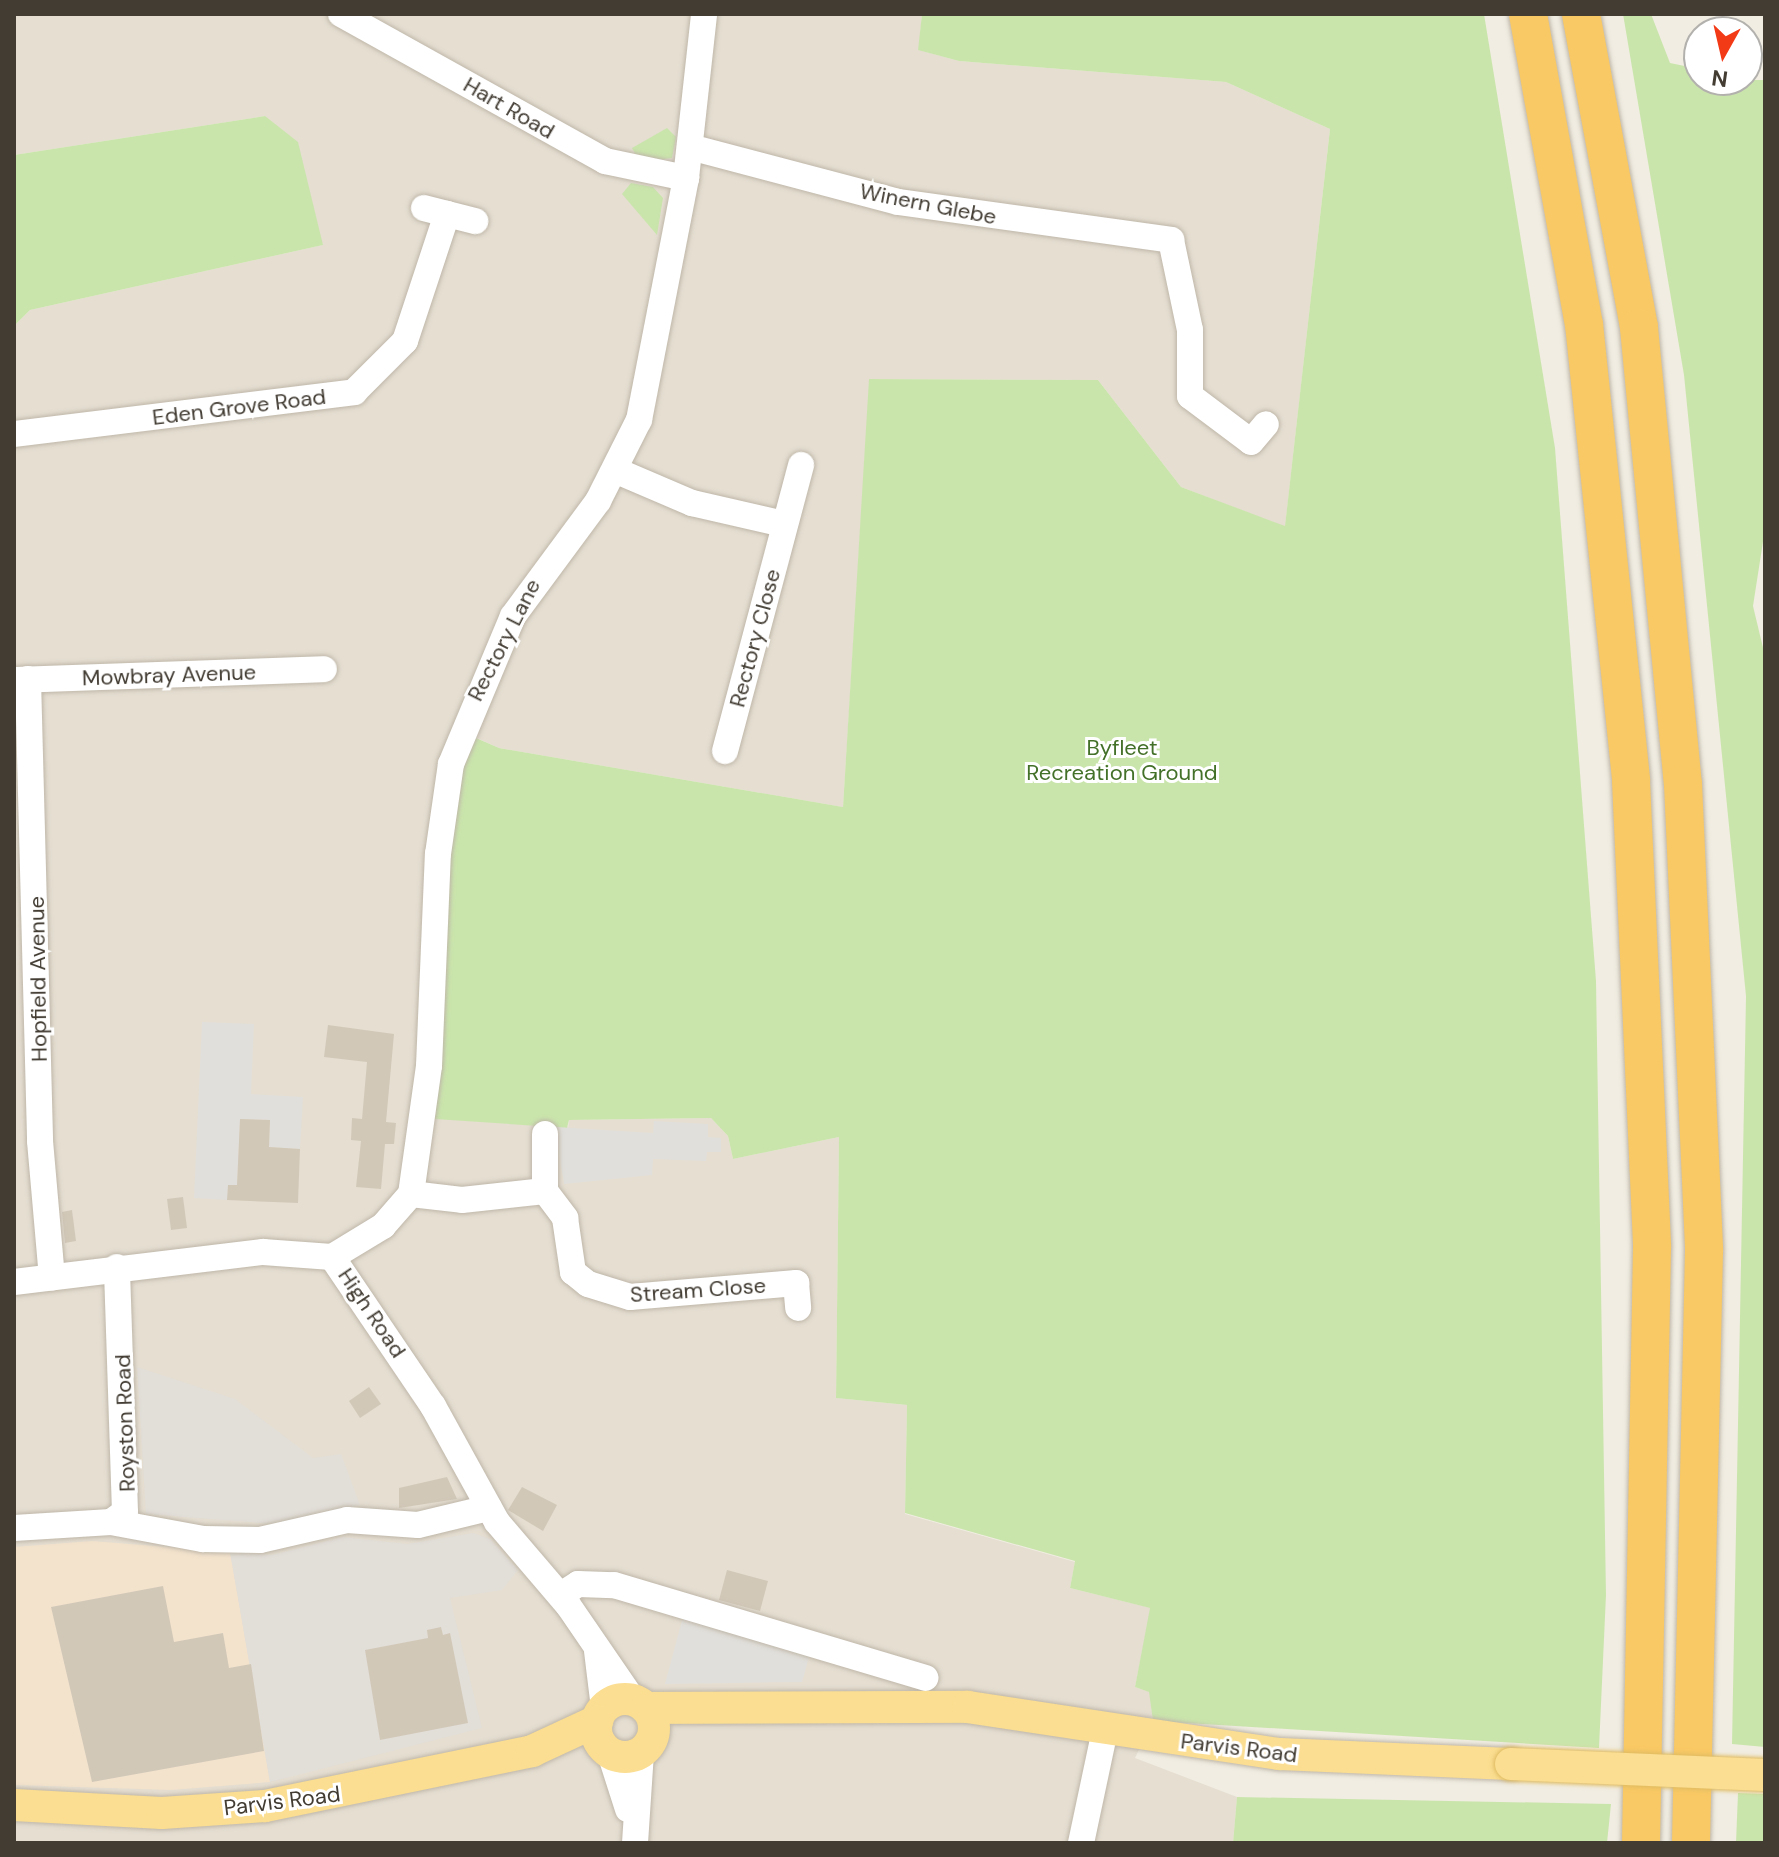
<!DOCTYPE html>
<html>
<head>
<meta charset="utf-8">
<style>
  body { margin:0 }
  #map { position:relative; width:1779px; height:1857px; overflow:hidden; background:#f1ede2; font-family:"DM Sans",sans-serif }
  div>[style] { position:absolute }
  .residential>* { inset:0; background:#e5ded1 }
  .commercial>* { inset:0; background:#f3e3cd }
  .industrial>* { inset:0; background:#e2ded8 }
  .green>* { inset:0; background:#cae5ac }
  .parking>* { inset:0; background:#e1dfdb }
  .building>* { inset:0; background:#d2c8b8 }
  .roads { filter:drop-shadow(0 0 2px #bfb7a9) drop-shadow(0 0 2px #bfb7a9) }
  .minor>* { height:26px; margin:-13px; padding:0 13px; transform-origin:13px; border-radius:13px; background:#fff }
  .major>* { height:32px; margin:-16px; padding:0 16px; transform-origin:16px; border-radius:16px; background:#fbde91 }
  .major>.ring { margin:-16px; padding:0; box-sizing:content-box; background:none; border:32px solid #fbde91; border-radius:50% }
  .highway>* { height:38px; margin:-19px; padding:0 19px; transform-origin:19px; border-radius:19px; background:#f9c965 }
  .bridges { filter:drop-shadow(0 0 2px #dfbb62) drop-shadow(0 0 2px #dfbb62) }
  .major-bridge>* { height:32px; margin:-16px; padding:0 16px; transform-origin:16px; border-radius:16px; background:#fbde91 }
  span { translate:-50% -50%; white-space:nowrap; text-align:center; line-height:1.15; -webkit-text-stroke:6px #fff; paint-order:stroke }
  .street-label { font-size:22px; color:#423c33 }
  .park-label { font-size:22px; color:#447129 }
  .frame { position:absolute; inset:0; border:16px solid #423c33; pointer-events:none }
  .north { position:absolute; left:1683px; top:16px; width:80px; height:80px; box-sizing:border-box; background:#fff; border:2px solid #b3b1ad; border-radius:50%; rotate:188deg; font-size:22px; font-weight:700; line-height:32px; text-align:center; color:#423c33 }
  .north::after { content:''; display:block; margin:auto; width:28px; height:36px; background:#f33a17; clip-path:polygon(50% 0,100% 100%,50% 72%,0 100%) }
</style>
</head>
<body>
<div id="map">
  <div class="residential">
    <i style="clip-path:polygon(14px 14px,922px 14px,919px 50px,959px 61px,1226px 82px,1330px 129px,1285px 527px,1181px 487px,1098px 380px,870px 379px,843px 807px,499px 748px,468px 734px,568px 1128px,569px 1120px,711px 1118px,728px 1136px,733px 1159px,839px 1137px,836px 1398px,907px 1405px,905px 1514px,1075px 1562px,1070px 1588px,1151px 1608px,1135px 1687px,1150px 1692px,1153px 1721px,1135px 1758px,1237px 1797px,1233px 1843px,14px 1843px,14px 326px,30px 310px,323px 245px,265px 116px,14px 155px)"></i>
  </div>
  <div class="commercial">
    <i style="clip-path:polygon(92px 1541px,230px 1552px,270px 1782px,171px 1790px,14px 1785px,14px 1547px)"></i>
  </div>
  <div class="industrial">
    <i style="clip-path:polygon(137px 1367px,235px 1399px,313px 1458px,341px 1454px,360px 1505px,274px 1524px,146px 1514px)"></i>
    <i style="clip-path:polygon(473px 1533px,490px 1539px,518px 1570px,502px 1590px,450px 1598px,482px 1728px,270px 1782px,230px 1552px,272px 1555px,343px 1537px,407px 1544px)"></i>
  </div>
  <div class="green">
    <i style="clip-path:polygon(922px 14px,1484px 14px,1555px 448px,1596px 981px,1606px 1595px,1599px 1748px,1153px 1721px,1149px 1692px,1135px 1687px,1150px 1608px,1070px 1588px,1075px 1561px,905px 1513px,907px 1405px,836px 1398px,839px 1137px,733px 1159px,728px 1136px,711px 1118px,569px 1120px,567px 1128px,435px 1119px,445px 875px,467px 734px,499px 748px,843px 807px,869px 379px,1098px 380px,1181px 487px,1285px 526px,1330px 129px,1226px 82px,959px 61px,918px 50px)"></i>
    <i style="clip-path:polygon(1623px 14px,1651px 14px,1670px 63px,1699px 69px,1699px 80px,1765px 80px,1765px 529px,1753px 606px,1765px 656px,1765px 1747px,1732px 1744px,1746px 996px,1684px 375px)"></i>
    <i style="clip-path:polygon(265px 116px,298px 142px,323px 245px,30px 310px,14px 326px,14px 155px)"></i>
    <i style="clip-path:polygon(667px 128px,676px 137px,672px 158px,640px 162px,632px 148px)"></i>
    <i style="clip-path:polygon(631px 183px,653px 187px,663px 198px,657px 235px,622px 194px)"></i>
    <i style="clip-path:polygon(1738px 1793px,1765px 1794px,1765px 1843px,1736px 1843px)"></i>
    <i style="clip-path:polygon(1237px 1797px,1611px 1804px,1607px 1843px,1233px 1843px)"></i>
  </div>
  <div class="parking">
    <i style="clip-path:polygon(202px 1022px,254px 1024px,251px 1094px,303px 1097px,300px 1149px,269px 1147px,270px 1120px,240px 1119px,237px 1185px,227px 1200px,194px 1198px)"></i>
    <i style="clip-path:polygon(654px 1121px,708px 1124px,708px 1137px,721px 1138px,721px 1152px,707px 1152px,706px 1161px,653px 1159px,652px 1175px,564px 1184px,555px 1127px,653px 1133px)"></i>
    <i style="clip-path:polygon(684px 1613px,811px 1650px,802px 1682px,665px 1684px)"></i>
  </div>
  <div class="building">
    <i style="clip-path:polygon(328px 1025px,394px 1034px,386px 1122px,396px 1123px,394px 1144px,385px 1144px,381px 1189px,356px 1187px,361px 1141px,351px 1140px,352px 1118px,362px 1119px,367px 1062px,324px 1057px)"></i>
    <i style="clip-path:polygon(240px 1119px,270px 1120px,269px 1147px,300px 1149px,298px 1203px,227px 1200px,228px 1185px,237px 1185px)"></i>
    <i style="clip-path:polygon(183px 1197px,187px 1228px,171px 1230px,167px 1199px)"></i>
    <i style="clip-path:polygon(72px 1210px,76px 1241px,65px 1243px,62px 1212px)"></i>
    <i style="clip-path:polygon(369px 1387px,381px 1404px,360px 1418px,349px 1401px)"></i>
    <i style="clip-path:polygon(447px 1477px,457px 1499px,399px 1508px,399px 1488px)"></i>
    <i style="clip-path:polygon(522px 1487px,557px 1505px,543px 1531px,508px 1510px)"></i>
    <i style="clip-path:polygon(727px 1570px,768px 1581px,760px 1611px,719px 1600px)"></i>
    <i style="clip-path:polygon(163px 1586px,174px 1642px,223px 1633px,229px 1668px,251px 1664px,264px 1751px,92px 1782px,51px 1607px)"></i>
    <i style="clip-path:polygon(441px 1627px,443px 1635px,450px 1633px,468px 1723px,380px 1740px,365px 1650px,428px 1638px,427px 1630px)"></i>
  </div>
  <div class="roads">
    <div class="minor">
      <i style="left:341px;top:14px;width:302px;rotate:29.1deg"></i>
      <i style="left:605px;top:161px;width:83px;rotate:11.9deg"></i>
      <i style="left:690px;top:147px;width:215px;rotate:14.8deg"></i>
      <i style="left:898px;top:202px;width:276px;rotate:7.9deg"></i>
      <i style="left:1171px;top:240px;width:92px;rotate:78.1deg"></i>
      <i style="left:1190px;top:330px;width:66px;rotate:90deg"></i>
      <i style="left:1190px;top:396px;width:76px;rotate:37deg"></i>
      <i style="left:1251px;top:442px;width:23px;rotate:-50deg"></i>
      <i style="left:424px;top:208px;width:53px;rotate:14.3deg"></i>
      <i style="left:14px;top:434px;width:343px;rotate:-7deg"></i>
      <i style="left:354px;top:392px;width:72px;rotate:-45deg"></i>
      <i style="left:405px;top:341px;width:134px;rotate:-71.7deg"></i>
      <i style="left:617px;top:471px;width:82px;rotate:23.1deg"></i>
      <i style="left:692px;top:503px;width:94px;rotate:12.9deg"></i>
      <i style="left:28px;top:679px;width:462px;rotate:88.5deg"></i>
      <i style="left:40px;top:1141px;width:137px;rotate:85deg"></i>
      <i style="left:14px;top:680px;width:310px;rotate:-2deg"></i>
      <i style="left:725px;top:751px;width:296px;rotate:-75.1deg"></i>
      <i style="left:545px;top:1134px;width:57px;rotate:90deg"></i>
      <i style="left:545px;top:1191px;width:34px;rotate:53deg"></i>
      <i style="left:565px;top:1218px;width:55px;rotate:81.6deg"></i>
      <i style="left:573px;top:1272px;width:19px;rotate:39deg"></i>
      <i style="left:588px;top:1284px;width:44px;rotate:17.2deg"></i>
      <i style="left:630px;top:1297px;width:167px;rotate:-4.8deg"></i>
      <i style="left:796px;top:1283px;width:25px;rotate:85deg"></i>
      <i style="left:411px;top:1194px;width:51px;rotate:6.7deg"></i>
      <i style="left:462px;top:1200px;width:83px;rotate:-6.2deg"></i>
      <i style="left:332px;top:1257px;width:60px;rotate:-31.3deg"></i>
      <i style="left:383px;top:1226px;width:43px;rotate:-48.8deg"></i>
      <i style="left:411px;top:1194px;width:129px;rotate:-82deg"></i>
      <i style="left:429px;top:1066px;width:212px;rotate:-87.6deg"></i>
      <i style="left:438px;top:854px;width:91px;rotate:-81.8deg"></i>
      <i style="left:451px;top:764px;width:160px;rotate:-67.3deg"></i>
      <i style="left:513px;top:616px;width:143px;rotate:-53.5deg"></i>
      <i style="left:598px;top:501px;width:91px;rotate:-63.2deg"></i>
      <i style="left:639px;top:420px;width:247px;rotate:-79deg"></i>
      <i style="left:686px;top:178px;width:165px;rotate:-83.7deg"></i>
      <i style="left:14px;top:1282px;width:251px;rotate:-6.9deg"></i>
      <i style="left:263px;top:1252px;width:69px;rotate:4.1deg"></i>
      <i style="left:332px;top:1257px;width:180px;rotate:55.9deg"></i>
      <i style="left:433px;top:1406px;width:132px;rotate:61.1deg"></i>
      <i style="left:497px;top:1522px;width:109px;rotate:49.5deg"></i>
      <i style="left:568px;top:1605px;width:115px;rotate:55.6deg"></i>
      <i style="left:111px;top:1522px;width:94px;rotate:10.5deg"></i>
      <i style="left:203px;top:1539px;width:57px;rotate:1deg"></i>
      <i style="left:260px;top:1540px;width:89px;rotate:-12.9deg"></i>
      <i style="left:347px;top:1520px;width:71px;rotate:4deg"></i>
      <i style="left:418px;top:1525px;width:73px;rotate:-13.5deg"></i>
      <i style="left:14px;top:1528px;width:97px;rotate:-3.5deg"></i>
      <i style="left:111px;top:1522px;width:17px;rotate:-36deg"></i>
      <i style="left:125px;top:1512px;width:245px;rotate:-91.9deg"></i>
      <i style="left:561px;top:1595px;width:20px;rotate:-33deg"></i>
      <i style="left:578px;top:1584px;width:36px;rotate:2deg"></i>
      <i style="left:614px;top:1585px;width:325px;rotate:16.6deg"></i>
      <i style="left:597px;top:1651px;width:57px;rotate:83deg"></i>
      <i style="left:610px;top:1753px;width:59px;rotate:72.2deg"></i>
      <i style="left:635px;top:1843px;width:91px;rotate:-86.2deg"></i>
      <i style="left:1081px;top:1843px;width:116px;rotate:-78deg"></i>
    </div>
    <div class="major">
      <i class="ring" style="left:596px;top:1699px;width:26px;height:26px"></i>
      <i style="left:646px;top:1708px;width:322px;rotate:-0.2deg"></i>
      <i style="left:968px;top:1707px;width:315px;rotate:8.6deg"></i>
      <i style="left:1279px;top:1754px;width:232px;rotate:2.5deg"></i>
      <i style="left:14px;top:1805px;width:148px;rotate:3.1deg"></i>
      <i style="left:162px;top:1813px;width:103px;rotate:-3.9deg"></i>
      <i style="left:265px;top:1806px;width:273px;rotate:-11.6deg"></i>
      <i style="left:532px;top:1751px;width:72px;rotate:-24.8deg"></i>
    </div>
    <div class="highway">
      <i style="left:1528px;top:14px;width:315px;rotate:79.8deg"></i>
      <i style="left:1584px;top:324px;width:459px;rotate:84.1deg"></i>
      <i style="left:1631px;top:781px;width:467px;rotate:87.4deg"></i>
      <i style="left:1652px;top:1248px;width:595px;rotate:91.06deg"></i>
      <i style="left:1581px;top:14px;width:319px;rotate:79.5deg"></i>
      <i style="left:1639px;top:328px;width:458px;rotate:84.5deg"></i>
      <i style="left:1683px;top:784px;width:467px;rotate:87.4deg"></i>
      <i style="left:1704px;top:1251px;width:592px;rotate:91.26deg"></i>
    </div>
  </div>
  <div class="bridges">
    <div class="major-bridge">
      <i style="left:1511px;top:1764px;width:254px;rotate:2.5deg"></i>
    </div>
  </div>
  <div class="street-label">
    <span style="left:509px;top:108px;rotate:30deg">Hart Road</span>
    <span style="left:928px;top:204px;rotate:11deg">Winern Glebe</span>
    <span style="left:239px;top:407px;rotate:-7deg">Eden Grove Road</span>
    <span style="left:755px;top:638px;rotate:-75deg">Rectory Close</span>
    <span style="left:504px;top:640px;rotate:-63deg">Rectory Lane</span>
    <span style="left:169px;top:675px;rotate:-2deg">Mowbray Avenue</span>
    <span style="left:38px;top:979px;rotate:-91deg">Hopfield Avenue</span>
    <span style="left:698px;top:1290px;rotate:-4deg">Stream Close</span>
    <span style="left:372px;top:1313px;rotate:56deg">High Road</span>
    <span style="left:125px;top:1423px;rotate:-92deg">Royston Road</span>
    <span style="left:1239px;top:1748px;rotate:7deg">Parvis Road</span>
    <span style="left:282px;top:1801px;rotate:-7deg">Parvis Road</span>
  </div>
  <div class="park-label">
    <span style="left:1122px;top:760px">Byfleet<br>Recreation Ground</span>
  </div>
  <div class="frame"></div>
  <div class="north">N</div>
</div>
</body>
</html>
